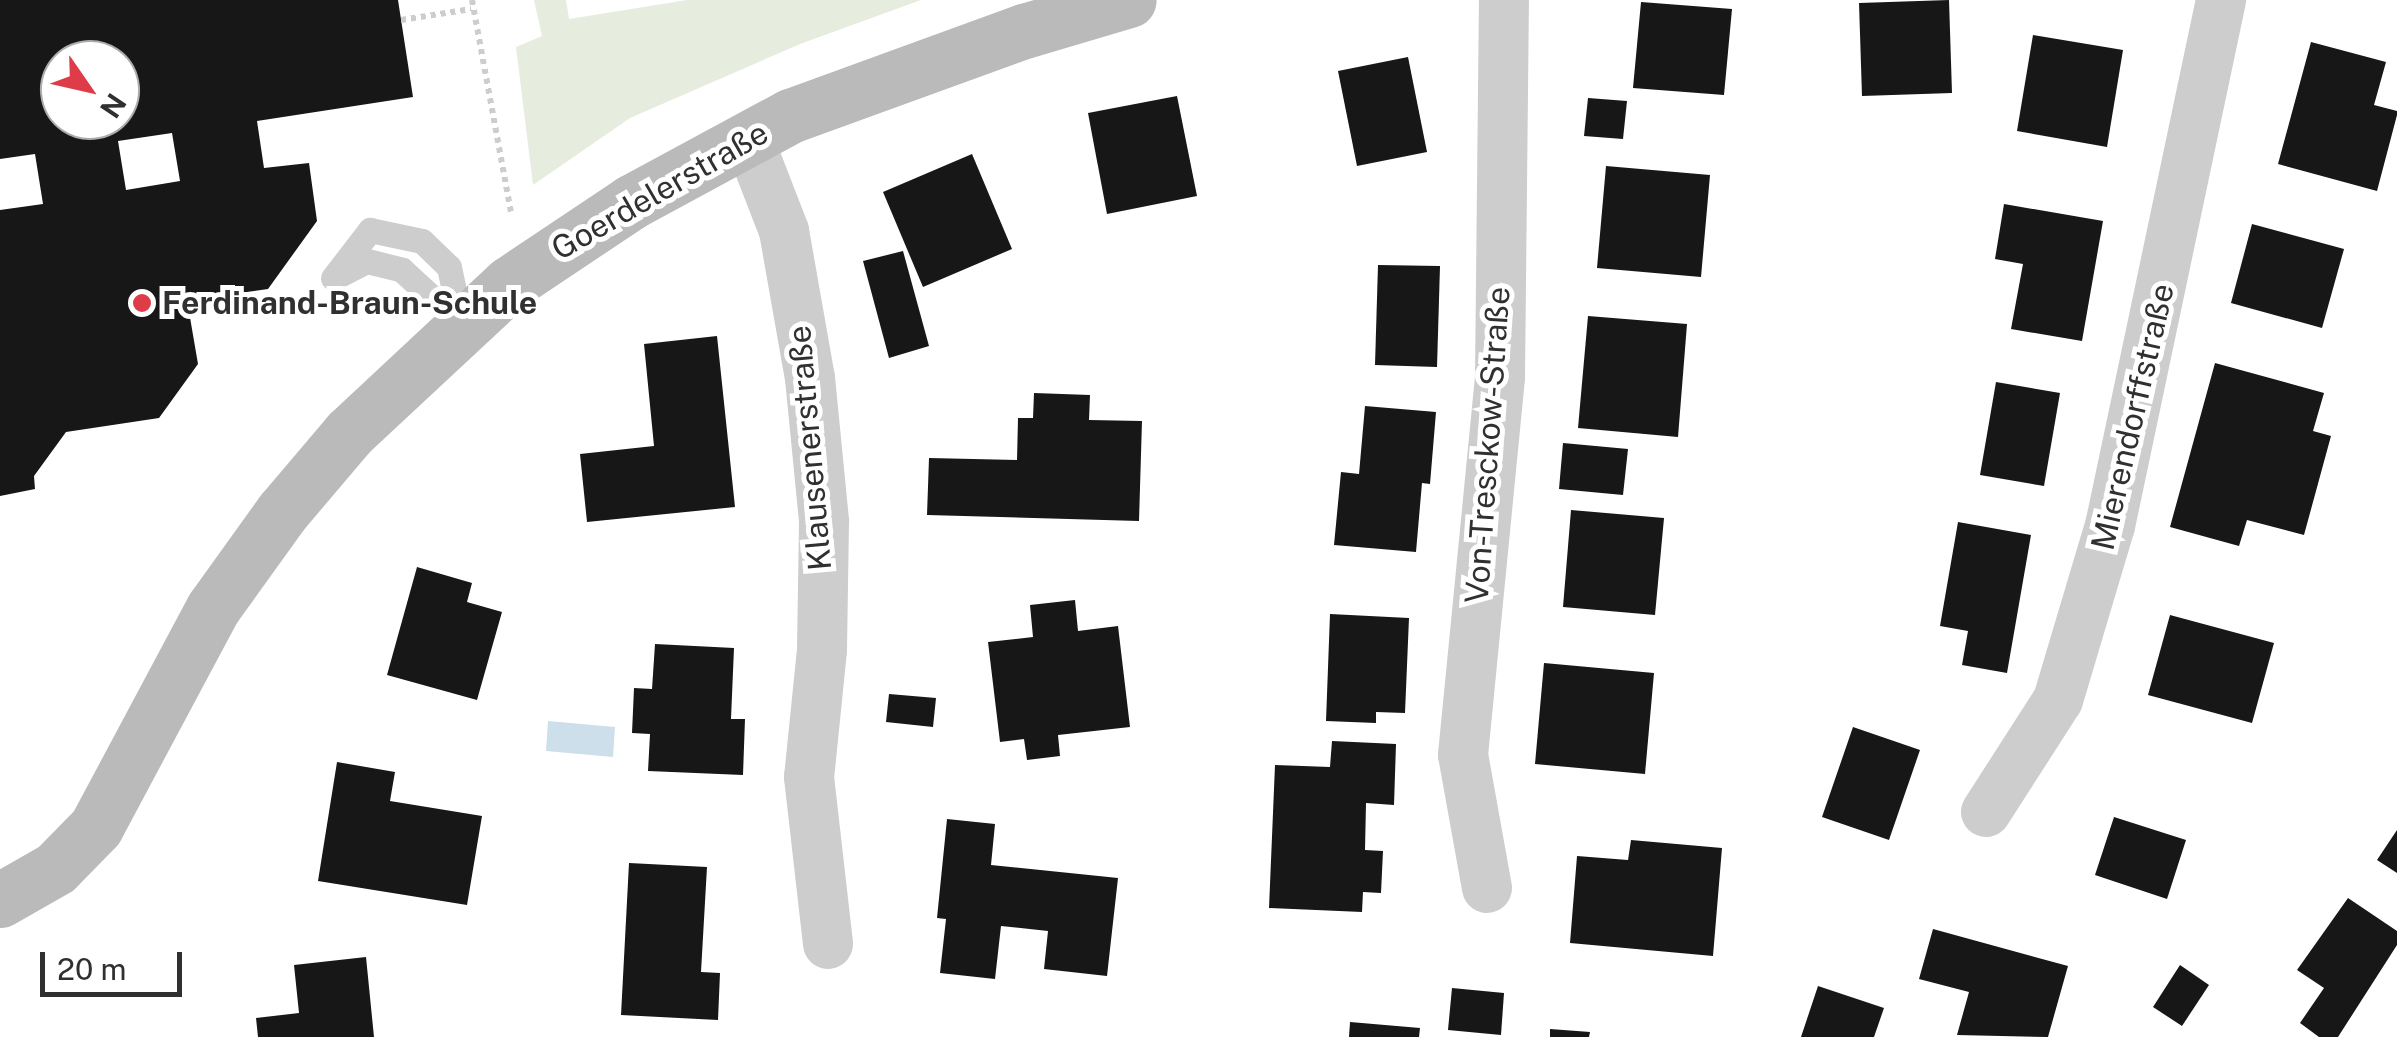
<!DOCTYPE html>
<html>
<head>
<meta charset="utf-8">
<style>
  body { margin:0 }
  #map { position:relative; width:2397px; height:1037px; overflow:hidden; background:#fff; font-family:"Public Sans",sans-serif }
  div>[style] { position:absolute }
  .green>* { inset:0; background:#e6ecde }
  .water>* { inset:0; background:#ccdfeb }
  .building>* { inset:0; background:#171717 }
  .path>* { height:6px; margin-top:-3px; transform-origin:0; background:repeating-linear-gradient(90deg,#cdcdcd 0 5px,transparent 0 10px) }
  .lane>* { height:25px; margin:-12.5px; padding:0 12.5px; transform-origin:12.5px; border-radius:12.5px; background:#cdcdcd }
  .street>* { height:50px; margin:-25px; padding:0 25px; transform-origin:25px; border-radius:25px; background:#cdcdcd }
  .secondary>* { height:55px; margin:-27.5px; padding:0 27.5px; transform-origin:27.5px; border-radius:27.5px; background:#bababa }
  .dots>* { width:28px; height:28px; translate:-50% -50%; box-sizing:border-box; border:5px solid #fff; border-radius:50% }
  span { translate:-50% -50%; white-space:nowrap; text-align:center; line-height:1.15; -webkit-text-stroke:10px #fff; paint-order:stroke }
  .street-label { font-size:32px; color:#303030 }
  .poi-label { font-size:32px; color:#303030; font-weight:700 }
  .left { translate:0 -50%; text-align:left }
  .north { position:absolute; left:40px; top:40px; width:100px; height:100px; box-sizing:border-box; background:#fff; border:2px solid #acacac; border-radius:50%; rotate:124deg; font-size:28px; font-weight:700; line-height:40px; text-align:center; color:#303030 }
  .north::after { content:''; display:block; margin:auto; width:35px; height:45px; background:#dd3c48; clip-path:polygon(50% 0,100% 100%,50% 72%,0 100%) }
  .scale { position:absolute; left:40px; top:952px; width:142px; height:45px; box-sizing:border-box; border:5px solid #303030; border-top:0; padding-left:12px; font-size:30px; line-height:35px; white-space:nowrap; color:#303030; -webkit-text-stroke:8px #fff; paint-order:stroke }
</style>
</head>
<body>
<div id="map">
  <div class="green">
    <i style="clip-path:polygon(534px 0,566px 0,569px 19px,687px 0,921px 0,800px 44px,630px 118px,533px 185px,516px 47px,542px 36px)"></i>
  </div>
  <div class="water">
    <i style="clip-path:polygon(548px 721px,615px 727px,613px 757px,546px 751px)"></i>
  </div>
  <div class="building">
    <i style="clip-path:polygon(evenodd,0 0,398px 0,413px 97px,257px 121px,264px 168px,309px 163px,317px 221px,268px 289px,187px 300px,198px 364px,159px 418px,66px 432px,34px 476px,35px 489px,0 496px,0 210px,43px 204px,35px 154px,0 159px,0 0,60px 60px,120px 60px,120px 120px,60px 120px,60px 60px,0 0,172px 133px,180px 181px,126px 190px,118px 141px,172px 133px)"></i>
    <i style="clip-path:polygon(1949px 0,1952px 93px,1862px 96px,1859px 3px)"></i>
    <i style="clip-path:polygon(1641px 2px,1732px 9px,1724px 95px,1633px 88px)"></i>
    <i style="clip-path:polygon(2033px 35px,2123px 50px,2107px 147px,2017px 131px)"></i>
    <i style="clip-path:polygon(2311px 42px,2386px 62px,2374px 105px,2397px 111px,2397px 115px,2377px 191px,2278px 164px)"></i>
    <i style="clip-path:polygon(1408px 57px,1427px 152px,1357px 166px,1338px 71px)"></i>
    <i style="clip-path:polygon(1177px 96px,1197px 196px,1107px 214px,1088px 113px)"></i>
    <i style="clip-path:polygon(1588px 98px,1627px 101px,1623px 139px,1584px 136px)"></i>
    <i style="clip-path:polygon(972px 154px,1012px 249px,923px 287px,883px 192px)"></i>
    <i style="clip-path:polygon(1606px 166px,1710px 175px,1701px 277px,1597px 268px)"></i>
    <i style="clip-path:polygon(2004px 204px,2103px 221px,2082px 341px,2011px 329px,2023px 264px,1995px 259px)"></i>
    <i style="clip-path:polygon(2252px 224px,2344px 249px,2322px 328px,2231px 303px)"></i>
    <i style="clip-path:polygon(903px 251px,929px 346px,889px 358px,863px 261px)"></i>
    <i style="clip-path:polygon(1378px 265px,1440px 266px,1437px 367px,1375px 365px)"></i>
    <i style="clip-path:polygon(1588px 316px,1687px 324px,1678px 437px,1578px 428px)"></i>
    <i style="clip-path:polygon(717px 336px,735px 507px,587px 522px,580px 454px,654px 446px,644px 344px)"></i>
    <i style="clip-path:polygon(2215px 363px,2324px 393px,2313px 431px,2331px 436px,2304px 535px,2247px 520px,2239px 546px,2170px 527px)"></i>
    <i style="clip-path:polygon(1996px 382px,2060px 393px,2044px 486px,1980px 475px)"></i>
    <i style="clip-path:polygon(1034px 393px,1090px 395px,1089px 420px,1142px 421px,1139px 521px,927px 515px,929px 458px,1017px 460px,1018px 418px,1033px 418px)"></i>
    <i style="clip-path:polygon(1365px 406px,1436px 412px,1430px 484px,1422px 483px,1416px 552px,1334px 545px,1341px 472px,1359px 474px)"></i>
    <i style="clip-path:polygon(1563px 443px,1628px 449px,1623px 495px,1559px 489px)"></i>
    <i style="clip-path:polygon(1571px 510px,1664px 518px,1655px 615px,1563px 607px)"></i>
    <i style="clip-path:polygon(1958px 522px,2031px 535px,2007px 673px,1962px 665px,1968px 631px,1940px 626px)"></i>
    <i style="clip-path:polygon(417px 567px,472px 583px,467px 602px,502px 612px,477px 700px,387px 675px)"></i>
    <i style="clip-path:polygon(1075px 600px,1078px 631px,1118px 626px,1130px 727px,1058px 735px,1060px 756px,1027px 760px,1024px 739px,1000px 742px,988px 642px,1033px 637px,1030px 605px)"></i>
    <i style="clip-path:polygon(1330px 614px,1409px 618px,1405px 713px,1376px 712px,1376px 723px,1326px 721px)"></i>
    <i style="clip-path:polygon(2170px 615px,2274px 643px,2252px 723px,2148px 695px)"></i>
    <i style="clip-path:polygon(655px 644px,734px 648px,731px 719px,745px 719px,743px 775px,648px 771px,650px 734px,632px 733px,634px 688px,652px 689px)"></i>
    <i style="clip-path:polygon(1544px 663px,1654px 673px,1645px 774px,1535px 764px)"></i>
    <i style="clip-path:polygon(889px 694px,936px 698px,933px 727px,886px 722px)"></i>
    <i style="clip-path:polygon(1853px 727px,1920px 750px,1889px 840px,1822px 817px)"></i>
    <i style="clip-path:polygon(1332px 741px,1396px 744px,1394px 805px,1366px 803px,1365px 850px,1383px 851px,1381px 893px,1363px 892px,1362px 912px,1269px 908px,1275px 765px,1330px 767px)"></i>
    <i style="clip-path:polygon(337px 762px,395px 772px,390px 801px,482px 816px,467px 905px,318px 881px)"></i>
    <i style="clip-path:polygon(2114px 817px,2186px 840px,2167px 899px,2095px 875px)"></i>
    <i style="clip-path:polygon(947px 819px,995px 824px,991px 865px,1118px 878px,1107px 976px,1044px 969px,1048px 931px,1001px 926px,995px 979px,940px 973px,946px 919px,937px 918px)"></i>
    <i style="clip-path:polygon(2397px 830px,2397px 873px,2377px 860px)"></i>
    <i style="clip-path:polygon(1631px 840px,1722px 848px,1713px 956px,1570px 943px,1577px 856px,1628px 860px)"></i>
    <i style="clip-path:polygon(629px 863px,707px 867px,701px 972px,720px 973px,718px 1020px,621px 1015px)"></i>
    <i style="clip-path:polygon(2348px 898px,2397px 931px,2397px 945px,2338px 1037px,2319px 1037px,2300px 1023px,2324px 988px,2297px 970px)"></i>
    <i style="clip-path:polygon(1933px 929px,2068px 966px,2048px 1037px,1957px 1035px,1969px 992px,1919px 979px)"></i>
    <i style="clip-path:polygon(366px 957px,374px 1037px,258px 1037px,256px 1018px,299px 1013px,294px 965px)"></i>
    <i style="clip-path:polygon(2180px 965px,2209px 985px,2182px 1026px,2153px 1007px)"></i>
    <i style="clip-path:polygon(1818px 986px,1884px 1008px,1874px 1037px,1801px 1037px)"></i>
    <i style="clip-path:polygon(1452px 988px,1504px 993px,1501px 1035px,1448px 1030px)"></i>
    <i style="clip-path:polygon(1350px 1022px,1420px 1028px,1419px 1037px,1349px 1037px)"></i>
    <i style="clip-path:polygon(1550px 1029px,1590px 1032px,1589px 1037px,1550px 1037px)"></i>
  </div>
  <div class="path">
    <i style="left:472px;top:0;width:217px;rotate:79.6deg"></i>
    <i style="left:401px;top:20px;width:71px;rotate:-8.9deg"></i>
  </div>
  <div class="lane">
    <i style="left:341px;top:274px;width:29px;rotate:-27deg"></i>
    <i style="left:367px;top:261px;width:36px;rotate:14deg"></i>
    <i style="left:402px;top:270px;width:80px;rotate:42.5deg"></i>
    <i style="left:333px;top:278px;width:61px;rotate:-52.4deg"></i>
    <i style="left:370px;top:230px;width:53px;rotate:11.9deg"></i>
    <i style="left:422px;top:241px;width:37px;rotate:44deg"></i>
    <i style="left:449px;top:267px;width:58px;rotate:78.1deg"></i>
  </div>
  <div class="street">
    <i style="left:748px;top:138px;width:100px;rotate:68.8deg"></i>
    <i style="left:784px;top:231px;width:149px;rotate:80deg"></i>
    <i style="left:810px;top:378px;width:145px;rotate:84.4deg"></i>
    <i style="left:824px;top:522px;width:128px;rotate:90.9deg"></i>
    <i style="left:822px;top:650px;width:128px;rotate:95.8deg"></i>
    <i style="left:809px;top:777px;width:168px;rotate:83.5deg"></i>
    <i style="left:1986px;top:812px;width:133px;rotate:-57.3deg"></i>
    <i style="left:2058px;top:700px;width:182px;rotate:-73.4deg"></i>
    <i style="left:2110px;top:526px;width:538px;rotate:-78.08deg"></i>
    <i style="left:1487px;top:888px;width:135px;rotate:-100.2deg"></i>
    <i style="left:1463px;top:755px;width:380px;rotate:-84.4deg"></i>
    <i style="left:1500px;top:377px;width:377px;rotate:-89.4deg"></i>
  </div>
  <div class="secondary">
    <i style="left:0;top:900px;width:64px;rotate:-29.7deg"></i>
    <i style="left:56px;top:868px;width:57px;rotate:-45.7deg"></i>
    <i style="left:96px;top:827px;width:248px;rotate:-61.9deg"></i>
    <i style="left:213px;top:608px;width:118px;rotate:-54.3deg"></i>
    <i style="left:282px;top:512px;width:104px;rotate:-49.7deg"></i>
    <i style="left:349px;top:433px;width:220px;rotate:-43deg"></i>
    <i style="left:510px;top:283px;width:146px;rotate:-33.8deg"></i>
    <i style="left:631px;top:202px;width:181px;rotate:-28.4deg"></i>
    <i style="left:790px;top:116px;width:249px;rotate:-20deg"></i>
    <i style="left:1024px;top:31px;width:109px;rotate:-16.4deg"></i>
  </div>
  <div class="dots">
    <i style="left:142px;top:303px;background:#dd3c48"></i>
  </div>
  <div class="street-label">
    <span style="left:660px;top:191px;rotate:-30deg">Goerdelerstraße</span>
    <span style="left:2133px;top:417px;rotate:-77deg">Mierendorffstraße</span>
    <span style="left:1488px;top:445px;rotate:-86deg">Von-Tresckow-Straße</span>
    <span style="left:810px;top:448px;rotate:-95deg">Klausenerstraße</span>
  </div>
  <div class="poi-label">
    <span class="left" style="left:162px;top:303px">Ferdinand-Braun-Schule</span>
  </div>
  <div class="north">N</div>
  <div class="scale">20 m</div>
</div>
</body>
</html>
